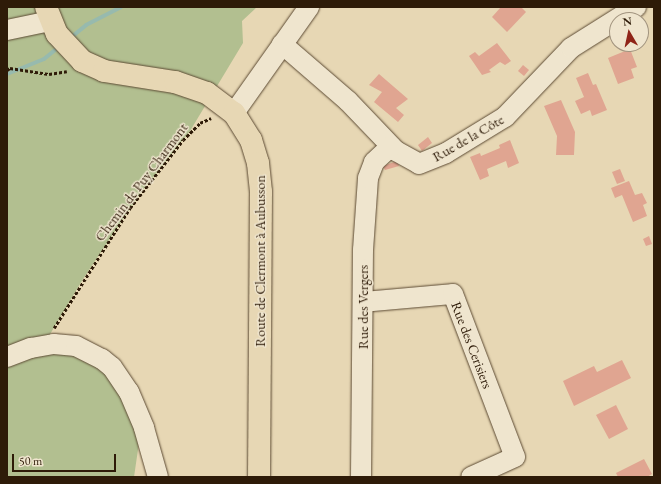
<!DOCTYPE html>
<html>
<head>
<meta charset="utf-8">
<style>
  body { margin:0 }
  #map { position:relative; width:661px; height:484px; overflow:hidden; background:#e7d7b4; font-family:"EB Garamond",serif }
  div>[style] { position:absolute }
  .green>* { inset:0; background:#b2bf90 }
  .stream>* { height:4px; margin:-2px; padding:0 2px; transform-origin:2px; border-radius:2px; background:#97baae }
  .building>* { inset:0; background:#e0a591 }
  .path>* { height:2.5px; margin-top:-1.25px; transform-origin:0; background:repeating-linear-gradient(90deg,#2e1b08 0 3px,transparent 0 5px) }
  .roads { filter:drop-shadow(0 0 1px #5c4a33) drop-shadow(0 0 1px #5c4a33) }
  .minor>* { height:20px; margin:-10px; padding:0 10px; transform-origin:10px; border-radius:10px; background:#efe5ce }
  .major>* { height:22px; margin:-11px; padding:0 11px; transform-origin:11px; border-radius:11px; background:#e7d7b4 }
  span { translate:-50% -50%; white-space:nowrap; text-align:center; line-height:1.15; -webkit-text-stroke:3px #efe5ce; paint-order:stroke }
  .street-label { font-size:14px; color:#2e1b08 }
  .frame { position:absolute; inset:0; border:8px solid #2e1b08; pointer-events:none }
  .north { position:absolute; left:609px; top:12px; width:40px; height:40px; box-sizing:border-box; background:#efe5ce; border:1px solid #a2947f; border-radius:50%; rotate:351deg; font-size:11px; font-weight:700; line-height:16px; text-align:center; color:#2e1b08 }
  .north::after { content:''; display:block; margin:auto; width:14px; height:18px; background:#8f2418; clip-path:polygon(50% 0,100% 100%,50% 72%,0 100%) }
  .scale { position:absolute; left:12px; top:454px; width:104px; height:18px; box-sizing:border-box; border:2px solid #2e1b08; border-top:0; padding-left:5px; font-size:12px; line-height:14px; white-space:nowrap; color:#2e1b08; -webkit-text-stroke:3px #efe5ce; paint-order:stroke }
</style>
</head>
<body>
<div id="map">
  <div class="green">
    <i style="clip-path:polygon(7px 7px,257px 7px,242px 21px,243px 43px,190px 131px,142px 191px,83px 279px,43px 346px,95px 352px,141px 429px,134px 477px,7px 477px)"></i>
  </div>
  <div class="stream">
    <i style="left:69px;top:39px;width:22px;rotate:-39deg"></i>
    <i style="left:86px;top:25px;width:39px;rotate:-27deg"></i>
    <i style="left:7px;top:74px;width:40px;rotate:-22deg"></i>
    <i style="left:44px;top:59px;width:19px;rotate:-39deg"></i>
  </div>
  <div class="building">
    <i style="clip-path:polygon(501px 7px,521px 7px,526px 12px,507px 32px,492px 17px)"></i>
    <i style="clip-path:polygon(497px 43px,511px 61px,505px 65px,500px 62px,489px 70px,491px 72px,482px 75px,469px 56px,475px 52px,479px 56px)"></i>
    <i style="clip-path:polygon(630px 49px,637px 67px,631px 69px,634px 78px,618px 84px,608px 58px)"></i>
    <i style="clip-path:polygon(523px 65px,529px 70px,524px 76px,518px 71px)"></i>
    <i style="clip-path:polygon(588px 73px,593px 85px,596px 84px,607px 110px,592px 116px,590px 110px,581px 114px,575px 101px,584px 97px,576px 78px)"></i>
    <i style="clip-path:polygon(379px 74px,408px 99px,396px 108px,404px 115px,398px 122px,374px 102px,382px 92px,369px 85px)"></i>
    <i style="clip-path:polygon(561px 100px,575px 132px,574px 155px,556px 155px,557px 136px,544px 106px)"></i>
    <i style="clip-path:polygon(428px 137px,432px 143px,422px 151px,418px 145px)"></i>
    <i style="clip-path:polygon(510px 140px,519px 163px,508px 168px,506px 161px,487px 169px,489px 176px,480px 180px,470px 157px,480px 153px,481px 156px,500px 148px,499px 145px)"></i>
    <i style="clip-path:polygon(397px 161px,399px 166px,385px 170px,383px 166px)"></i>
    <i style="clip-path:polygon(620px 169px,625px 181px,617px 184px,612px 172px)"></i>
    <i style="clip-path:polygon(629px 181px,635px 195px,642px 193px,647px 203px,643px 205px,647px 216px,633px 222px,622px 195px,615px 198px,611px 188px)"></i>
    <i style="clip-path:polygon(649px 236px,652px 244px,646px 246px,643px 239px)"></i>
    <i style="clip-path:polygon(622px 360px,631px 378px,574px 406px,563px 381px,594px 366px,597px 372px)"></i>
    <i style="clip-path:polygon(616px 405px,628px 429px,609px 439px,596px 415px)"></i>
    <i style="clip-path:polygon(644px 459px,652px 474px,647px 477px,618px 477px,616px 473px)"></i>
  </div>
  <div class="path">
    <i style="left:7px;top:70px;width:4px;rotate:-34deg"></i>
    <i style="left:10px;top:68px;width:39px;rotate:9deg"></i>
    <i style="left:49px;top:74px;width:18px;rotate:-9deg"></i>
    <i style="left:54px;top:328px;width:142px;rotate:-57.7deg"></i>
    <i style="left:130px;top:208px;width:86px;rotate:-52.1deg"></i>
    <i style="left:183px;top:140px;width:24px;rotate:-45deg"></i>
    <i style="left:200px;top:123px;width:12px;rotate:-24deg"></i>
  </div>
  <div class="roads">
    <div class="minor">
      <i style="left:7px;top:30px;width:44px;rotate:-11.8deg"></i>
      <i style="left:282px;top:44px;width:87px;rotate:40.8deg"></i>
      <i style="left:348px;top:101px;width:69px;rotate:46.2deg"></i>
      <i style="left:396px;top:151px;width:26px;rotate:29deg"></i>
      <i style="left:419px;top:164px;width:29px;rotate:-22deg"></i>
      <i style="left:446px;top:153px;width:69px;rotate:-31.4deg"></i>
      <i style="left:505px;top:117px;width:95px;rotate:-46.3deg"></i>
      <i style="left:571px;top:48px;width:77px;rotate:-32.2deg"></i>
      <i style="left:234px;top:113px;width:130px;rotate:-54.7deg"></i>
      <i style="left:363px;top:302px;width:90px;rotate:-5.1deg"></i>
      <i style="left:453px;top:294px;width:174px;rotate:69.2deg"></i>
      <i style="left:515px;top:457px;width:48px;rotate:155.6deg"></i>
      <i style="left:7px;top:357px;width:26px;rotate:-21deg"></i>
      <i style="left:31px;top:348px;width:23px;rotate:-10deg"></i>
      <i style="left:54px;top:344px;width:22px;rotate:5deg"></i>
      <i style="left:76px;top:346px;width:29px;rotate:27deg"></i>
      <i style="left:102px;top:359px;width:13px;rotate:39deg"></i>
      <i style="left:112px;top:367px;width:30px;rotate:56deg"></i>
      <i style="left:129px;top:392px;width:39px;rotate:67deg"></i>
      <i style="left:144px;top:428px;width:51px;rotate:74.1deg"></i>
      <i style="left:361px;top:477px;width:227px;rotate:-89.5deg"></i>
      <i style="left:363px;top:250px;width:72px;rotate:-86deg"></i>
      <i style="left:368px;top:178px;width:17px;rotate:-69deg"></i>
      <i style="left:374px;top:162px;width:23px;rotate:-43deg"></i>
    </div>
    <div class="major">
      <i style="left:46px;top:7px;width:29px;rotate:68deg"></i>
      <i style="left:57px;top:34px;width:37px;rotate:47deg"></i>
      <i style="left:82px;top:61px;width:24px;rotate:24deg"></i>
      <i style="left:104px;top:71px;width:72px;rotate:8.8deg"></i>
      <i style="left:175px;top:82px;width:34px;rotate:19deg"></i>
      <i style="left:207px;top:93px;width:34px;rotate:37deg"></i>
      <i style="left:234px;top:113px;width:32px;rotate:58deg"></i>
      <i style="left:251px;top:140px;width:24px;rotate:73deg"></i>
      <i style="left:258px;top:163px;width:29px;rotate:84deg"></i>
      <i style="left:261px;top:192px;width:285px;rotate:90.4deg"></i>
    </div>
  </div>
  <div class="street-label">
    <span style="left:468px;top:138px;rotate:-30deg">Rue de la Côte</span>
    <span style="left:141px;top:182px;rotate:-53deg">Chemin de Puy Charmont</span>
    <span style="left:260px;top:261px;rotate:-90deg">Route de Clermont à Aubusson</span>
    <span style="left:363px;top:307px;rotate:-90deg">Rue des Vergers</span>
    <span style="left:472px;top:345px;rotate:69deg">Rue des Cerisiers</span>
  </div>
  <div class="frame"></div>
  <div class="north">N</div>
  <div class="scale">50 m</div>
</div>
</body>
</html>
